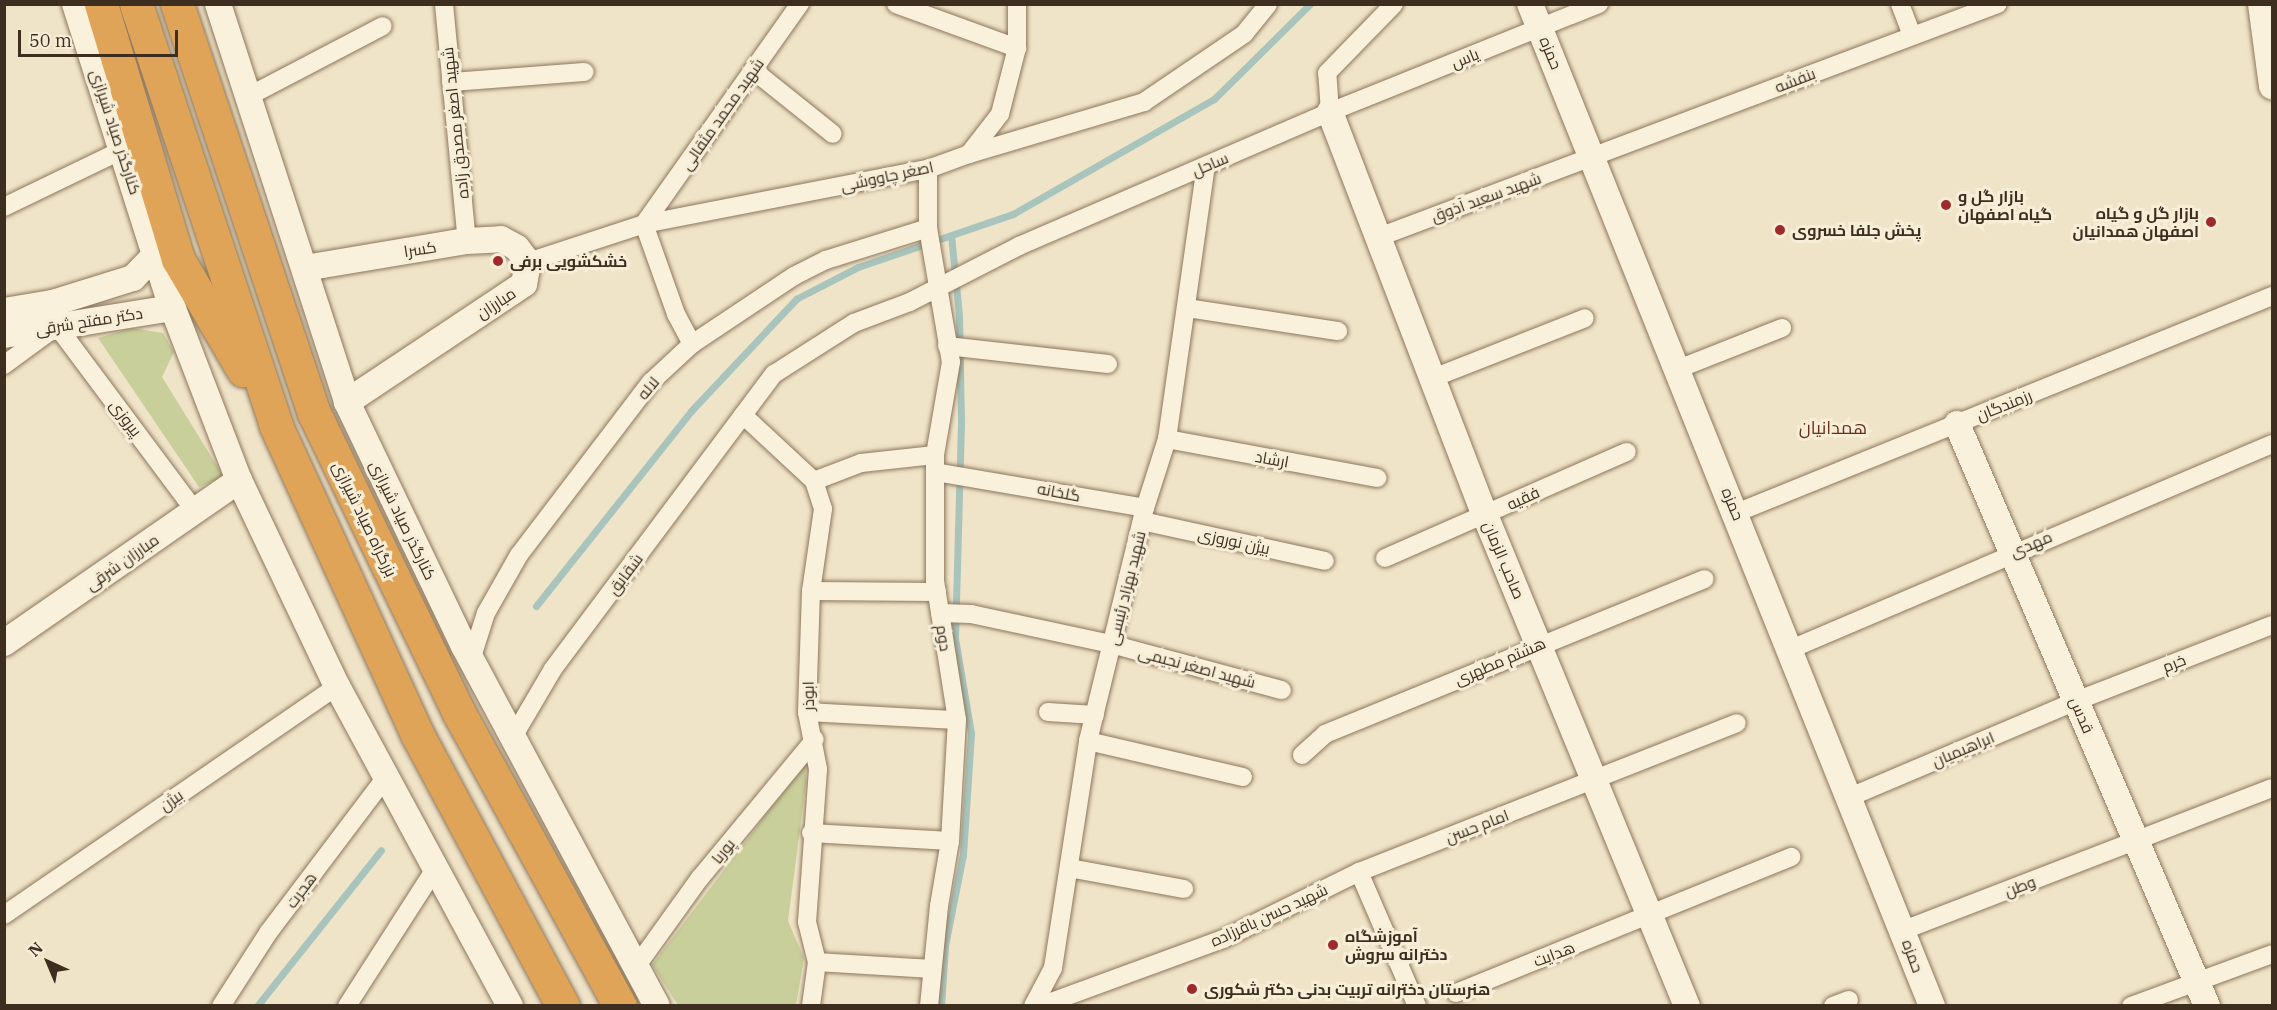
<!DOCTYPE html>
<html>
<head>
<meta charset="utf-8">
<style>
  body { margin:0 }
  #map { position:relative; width:2277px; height:1010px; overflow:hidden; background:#f0e4c8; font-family:"IBM Plex Serif",Cairo,serif }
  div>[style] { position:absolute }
  .green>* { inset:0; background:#c9cf9b }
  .stream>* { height:7px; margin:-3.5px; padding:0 3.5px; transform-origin:3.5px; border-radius:3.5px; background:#a9c4bc }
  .roads { filter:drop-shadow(0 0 2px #8d765c) drop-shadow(0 0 2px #8d765c) }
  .street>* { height:18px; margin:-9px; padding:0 9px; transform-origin:9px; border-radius:9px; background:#faf1dc }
  .secondary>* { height:26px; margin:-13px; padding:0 13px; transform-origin:13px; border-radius:13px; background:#faf1dc }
  .highway>* { height:33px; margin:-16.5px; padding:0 16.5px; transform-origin:16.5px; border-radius:16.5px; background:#e0a458 }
  .dots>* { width:16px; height:16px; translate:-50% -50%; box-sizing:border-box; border:3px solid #f7eed8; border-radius:50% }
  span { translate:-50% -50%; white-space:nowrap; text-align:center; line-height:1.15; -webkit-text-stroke:6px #f7eed8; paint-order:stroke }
  .street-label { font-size:16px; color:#3d2e20 }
  .poi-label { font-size:16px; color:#3d2e20; font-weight:700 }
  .left { translate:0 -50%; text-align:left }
  .right { translate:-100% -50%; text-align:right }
  .neighbourhood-label { font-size:18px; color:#6b2e1e }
  .frame { position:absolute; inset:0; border:6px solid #3d2e20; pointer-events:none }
  .north { position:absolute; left:18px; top:932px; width:60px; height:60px; -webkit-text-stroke:4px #f7eed8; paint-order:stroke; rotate:316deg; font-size:16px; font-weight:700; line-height:24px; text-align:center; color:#3d2e20 }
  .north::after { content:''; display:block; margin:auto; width:21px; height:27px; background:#3d2e20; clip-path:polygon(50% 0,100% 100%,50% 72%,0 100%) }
  .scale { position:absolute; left:18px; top:30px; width:160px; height:27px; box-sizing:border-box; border:3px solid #3d2e20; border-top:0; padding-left:8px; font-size:18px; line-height:21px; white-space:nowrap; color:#3d2e20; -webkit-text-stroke:4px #f7eed8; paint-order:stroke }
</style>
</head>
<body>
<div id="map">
  <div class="green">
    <i style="clip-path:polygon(132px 328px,163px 333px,174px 352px,162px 377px,224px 477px,199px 487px,98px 338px)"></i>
    <i style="clip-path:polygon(805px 763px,806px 783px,788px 921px,804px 958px,796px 1005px,678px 1005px,652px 965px)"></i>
  </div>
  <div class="stream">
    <i style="left:536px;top:606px;width:249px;rotate:-51.5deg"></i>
    <i style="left:691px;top:411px;width:154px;rotate:-46.8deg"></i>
    <i style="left:796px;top:299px;width:70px;rotate:-27.3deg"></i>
    <i style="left:858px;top:267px;width:164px;rotate:-18.9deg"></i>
    <i style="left:1013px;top:214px;width:232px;rotate:-29.8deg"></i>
    <i style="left:1214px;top:99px;width:135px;rotate:-44.7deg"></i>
    <i style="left:257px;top:1006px;width:199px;rotate:-51.5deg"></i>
    <i style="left:941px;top:1006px;width:61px;rotate:-86.2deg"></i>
    <i style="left:945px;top:945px;width:92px;rotate:-78.7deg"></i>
    <i style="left:963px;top:855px;width:122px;rotate:-86.2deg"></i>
    <i style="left:971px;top:733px;width:96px;rotate:-99.6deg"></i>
    <i style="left:955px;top:638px;width:219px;rotate:-88.4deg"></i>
    <i style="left:961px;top:419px;width:104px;rotate:-91.1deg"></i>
    <i style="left:959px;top:315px;width:80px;rotate:-95.7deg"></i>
  </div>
  <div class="roads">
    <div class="street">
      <i style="left:444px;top:4px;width:238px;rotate:84.5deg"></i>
      <i style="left:896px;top:4px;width:129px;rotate:20deg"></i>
      <i style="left:1900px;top:4px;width:33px;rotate:69deg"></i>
      <i style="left:753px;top:70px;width:102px;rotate:38.7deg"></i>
      <i style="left:451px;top:82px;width:134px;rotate:-4.3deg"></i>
      <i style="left:247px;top:97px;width:153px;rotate:-27.6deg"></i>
      <i style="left:1330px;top:112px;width:290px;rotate:-21.9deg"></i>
      <i style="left:969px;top:154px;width:183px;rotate:-16.5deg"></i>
      <i style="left:1144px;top:102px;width:121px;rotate:-34.2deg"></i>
      <i style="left:1244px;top:34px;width:38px;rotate:-51deg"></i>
      <i style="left:928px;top:169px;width:59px;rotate:90deg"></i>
      <i style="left:928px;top:228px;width:136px;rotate:80.3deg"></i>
      <i style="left:951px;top:362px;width:94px;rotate:99.8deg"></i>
      <i style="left:935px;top:455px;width:126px;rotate:90deg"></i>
      <i style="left:935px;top:581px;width:141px;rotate:81deg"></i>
      <i style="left:957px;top:720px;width:121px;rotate:93.3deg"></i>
      <i style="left:950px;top:841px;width:66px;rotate:99.6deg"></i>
      <i style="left:939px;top:906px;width:100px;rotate:95.7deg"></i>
      <i style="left:4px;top:207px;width:131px;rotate:-25.8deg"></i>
      <i style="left:644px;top:224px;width:270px;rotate:-54.7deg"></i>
      <i style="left:644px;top:224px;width:96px;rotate:70.4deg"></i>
      <i style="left:676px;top:314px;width:34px;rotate:62deg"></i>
      <i style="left:1379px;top:237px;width:661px;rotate:-20.63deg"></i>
      <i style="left:528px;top:262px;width:122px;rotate:-18.1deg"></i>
      <i style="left:644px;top:224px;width:289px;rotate:-11deg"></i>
      <i style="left:928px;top:169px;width:44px;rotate:-20.1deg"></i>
      <i style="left:969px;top:154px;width:51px;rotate:-52.2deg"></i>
      <i style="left:1000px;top:114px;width:68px;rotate:-75.6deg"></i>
      <i style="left:1017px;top:48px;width:44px;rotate:-90deg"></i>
      <i style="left:1187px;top:308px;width:153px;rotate:8.7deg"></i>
      <i style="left:947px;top:346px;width:162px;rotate:6.4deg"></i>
      <i style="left:4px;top:365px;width:66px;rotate:-36.3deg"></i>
      <i style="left:57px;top:326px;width:231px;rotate:53.3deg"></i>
      <i style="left:1678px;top:369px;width:112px;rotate:-21.5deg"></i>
      <i style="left:1433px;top:378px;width:163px;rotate:-21.5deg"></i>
      <i style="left:743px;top:415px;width:97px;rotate:42.9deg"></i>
      <i style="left:814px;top:481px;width:29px;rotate:72deg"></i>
      <i style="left:823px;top:509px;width:83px;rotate:98.3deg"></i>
      <i style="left:811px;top:591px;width:121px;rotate:91.9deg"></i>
      <i style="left:807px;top:712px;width:58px;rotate:79.1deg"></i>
      <i style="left:818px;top:769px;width:153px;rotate:94.1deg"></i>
      <i style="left:807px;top:922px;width:41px;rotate:76deg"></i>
      <i style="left:817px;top:962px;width:44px;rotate:97.8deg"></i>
      <i style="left:1167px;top:439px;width:214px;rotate:10.5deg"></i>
      <i style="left:935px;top:472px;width:213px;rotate:9.7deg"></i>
      <i style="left:814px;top:481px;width:50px;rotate:-21deg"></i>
      <i style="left:861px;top:463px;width:74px;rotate:-6.2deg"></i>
      <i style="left:1736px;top:513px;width:578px;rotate:-22.04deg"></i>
      <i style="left:1142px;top:521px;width:187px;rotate:12.3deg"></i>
      <i style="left:1385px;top:558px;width:264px;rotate:-23.7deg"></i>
      <i style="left:811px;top:591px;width:126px;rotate:0.5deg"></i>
      <i style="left:940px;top:613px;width:31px;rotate:2deg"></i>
      <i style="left:971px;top:614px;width:143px;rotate:12.1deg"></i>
      <i style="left:1111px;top:644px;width:177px;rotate:15.1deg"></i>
      <i style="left:1791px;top:649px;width:523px;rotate:-23.08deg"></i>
      <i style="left:471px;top:660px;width:49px;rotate:-72.3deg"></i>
      <i style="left:486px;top:613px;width:67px;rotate:-60.4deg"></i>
      <i style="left:519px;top:555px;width:218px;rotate:-52.7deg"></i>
      <i style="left:651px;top:382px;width:56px;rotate:-42.8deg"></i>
      <i style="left:692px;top:344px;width:123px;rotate:-33.7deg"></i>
      <i style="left:794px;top:276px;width:36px;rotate:-27deg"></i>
      <i style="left:826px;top:260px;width:107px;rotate:-17.4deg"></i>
      <i style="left:807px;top:712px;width:150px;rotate:3.1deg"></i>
      <i style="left:1048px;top:712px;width:47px;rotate:3.7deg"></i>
      <i style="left:513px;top:737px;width:79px;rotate:-59.5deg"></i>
      <i style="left:553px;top:669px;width:369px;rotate:-53.2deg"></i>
      <i style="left:774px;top:374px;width:95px;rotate:-32.5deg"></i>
      <i style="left:854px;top:323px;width:60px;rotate:-20.6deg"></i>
      <i style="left:910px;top:302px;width:123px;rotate:-27.2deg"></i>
      <i style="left:1019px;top:246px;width:339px;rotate:-23.3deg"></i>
      <i style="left:1330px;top:112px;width:39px;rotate:-94deg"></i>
      <i style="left:1327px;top:73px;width:96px;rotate:-45.8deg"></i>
      <i style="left:1088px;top:741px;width:159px;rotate:13.1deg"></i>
      <i style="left:1302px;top:755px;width:31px;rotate:-42deg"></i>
      <i style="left:1325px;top:734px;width:410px;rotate:-22.2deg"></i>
      <i style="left:1850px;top:797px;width:246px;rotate:-23deg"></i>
      <i style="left:2076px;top:701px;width:210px;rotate:-21.2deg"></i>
      <i style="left:811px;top:833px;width:139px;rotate:3.3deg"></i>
      <i style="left:1069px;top:868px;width:117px;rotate:10.3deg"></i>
      <i style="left:1359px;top:872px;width:146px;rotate:66.6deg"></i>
      <i style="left:4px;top:915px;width:404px;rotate:-34.5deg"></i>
      <i style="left:1904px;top:930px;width:394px;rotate:-21.1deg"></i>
      <i style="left:817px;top:962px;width:115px;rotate:3.5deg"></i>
      <i style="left:636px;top:967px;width:110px;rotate:-54.3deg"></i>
      <i style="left:700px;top:878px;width:180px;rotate:-50.4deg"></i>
      <i style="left:1456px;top:993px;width:362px;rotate:-22.1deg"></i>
      <i style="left:221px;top:1006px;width:87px;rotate:-57.2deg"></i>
      <i style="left:268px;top:933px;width:196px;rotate:-52.9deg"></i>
      <i style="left:347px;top:1006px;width:163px;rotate:-57.3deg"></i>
      <i style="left:1033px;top:1006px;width:43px;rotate:-62.2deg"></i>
      <i style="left:1053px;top:968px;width:230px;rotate:-81.2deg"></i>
      <i style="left:1088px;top:741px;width:240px;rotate:-76.3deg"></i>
      <i style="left:1145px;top:508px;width:72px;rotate:-72.3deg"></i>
      <i style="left:1167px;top:439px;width:276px;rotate:-81.9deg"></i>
      <i style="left:1040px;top:1006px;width:195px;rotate:-20.1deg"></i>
      <i style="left:1223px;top:939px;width:152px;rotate:-26.2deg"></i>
      <i style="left:1359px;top:872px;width:406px;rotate:-21.5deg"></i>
      <i style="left:1833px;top:1006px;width:17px;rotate:-21deg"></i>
      <i style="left:2131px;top:1006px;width:150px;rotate:-20.2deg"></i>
    </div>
    <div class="secondary">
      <i style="left:75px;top:4px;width:309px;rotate:72.3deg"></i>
      <i style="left:169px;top:298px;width:195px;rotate:69deg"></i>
      <i style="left:239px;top:480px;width:228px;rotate:64.6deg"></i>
      <i style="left:337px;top:686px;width:364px;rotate:61.6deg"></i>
      <i style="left:218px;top:4px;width:418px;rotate:72deg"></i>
      <i style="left:347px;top:402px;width:271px;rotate:64.4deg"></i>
      <i style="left:464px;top:646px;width:408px;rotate:61.8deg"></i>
      <i style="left:1530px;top:4px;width:1080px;rotate:68.14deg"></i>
      <i style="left:2261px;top:4px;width:83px;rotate:82.4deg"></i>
      <i style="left:1330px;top:112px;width:432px;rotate:69deg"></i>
      <i style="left:1485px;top:515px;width:531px;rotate:67.64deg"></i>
      <i style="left:305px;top:268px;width:164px;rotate:-9.5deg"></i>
      <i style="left:467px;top:241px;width:34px;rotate:-3deg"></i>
      <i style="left:501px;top:239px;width:18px;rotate:29deg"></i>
      <i style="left:517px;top:248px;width:18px;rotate:52deg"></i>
      <i style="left:528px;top:262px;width:22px;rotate:100deg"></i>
      <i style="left:524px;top:284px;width:213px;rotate:146.3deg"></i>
      <i style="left:4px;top:311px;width:50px;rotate:-9.3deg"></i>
      <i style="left:53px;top:303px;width:84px;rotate:-17.4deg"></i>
      <i style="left:133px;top:278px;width:32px;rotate:-46deg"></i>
      <i style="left:4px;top:335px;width:171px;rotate:-9.1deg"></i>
      <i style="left:1957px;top:424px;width:633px;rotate:66.75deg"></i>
      <i style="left:4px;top:643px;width:286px;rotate:-34.7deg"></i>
    </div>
    <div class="highway">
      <i style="left:101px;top:4px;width:266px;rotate:73.2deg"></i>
      <i style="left:178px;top:259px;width:129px;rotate:59.6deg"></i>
      <i style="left:136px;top:4px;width:445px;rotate:71.6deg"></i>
      <i style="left:276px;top:426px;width:339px;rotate:65.4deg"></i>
      <i style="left:417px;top:734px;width:309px;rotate:61.8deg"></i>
      <i style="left:177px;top:4px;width:431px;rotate:71.5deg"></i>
      <i style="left:314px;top:413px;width:333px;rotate:64.2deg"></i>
      <i style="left:459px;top:713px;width:334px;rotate:61.2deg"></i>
    </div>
  </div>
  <div class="dots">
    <i style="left:1946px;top:205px;background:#9e2a2b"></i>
    <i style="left:2211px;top:222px;background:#9e2a2b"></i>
    <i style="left:1780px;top:230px;background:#9e2a2b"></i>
    <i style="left:498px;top:261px;background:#9e2a2b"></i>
    <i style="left:1333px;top:945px;background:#9e2a2b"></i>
    <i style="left:1192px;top:989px;background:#9e2a2b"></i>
  </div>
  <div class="street-label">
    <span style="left:1551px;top:53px;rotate:68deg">حمزه</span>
    <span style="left:1465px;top:58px;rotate:-22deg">یاس</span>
    <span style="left:1795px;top:80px;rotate:-21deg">بنفشه</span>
    <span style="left:722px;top:114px;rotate:-55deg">شهید محمد مثقالی</span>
    <span style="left:455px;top:123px;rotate:-96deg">شهید اصغر مصدق زاده</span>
    <span style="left:116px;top:132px;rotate:72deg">کنارگذر صیاد شیرازی</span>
    <span style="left:1210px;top:164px;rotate:-23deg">ساحل</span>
    <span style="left:887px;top:176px;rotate:-12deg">اصغر چاووشی</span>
    <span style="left:1486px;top:197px;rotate:-20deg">شهید سعید آذوق</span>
    <span style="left:420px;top:249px;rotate:-9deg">کسرا</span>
    <span style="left:496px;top:303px;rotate:-33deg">مبارزان</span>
    <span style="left:89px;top:321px;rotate:-9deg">دکتر مفتح شرقی</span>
    <span style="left:648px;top:388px;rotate:-50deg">لاله</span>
    <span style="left:2004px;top:405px;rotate:-22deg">رزمندگان</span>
    <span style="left:126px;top:418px;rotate:53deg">پیروزی</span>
    <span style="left:1272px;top:459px;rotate:10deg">ارشاد</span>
    <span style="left:1059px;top:492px;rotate:11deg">گلخانه</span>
    <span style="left:1523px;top:498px;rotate:-24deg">فقیه</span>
    <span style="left:1733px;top:504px;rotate:68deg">حمزه</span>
    <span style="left:365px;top:519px;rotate:64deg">بزرگراه صیاد شیرازی</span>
    <span style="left:403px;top:520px;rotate:64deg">کنارگذر صیاد شیرازی</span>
    <span style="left:1234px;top:541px;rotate:12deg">بیژن نوروزی</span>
    <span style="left:2031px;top:544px;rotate:-23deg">مهدی</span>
    <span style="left:1504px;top:560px;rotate:67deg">صاحب الزمان</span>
    <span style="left:122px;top:562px;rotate:-35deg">مبارزان شرقی</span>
    <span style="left:625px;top:574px;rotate:-53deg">شقایق</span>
    <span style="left:1126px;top:588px;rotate:-76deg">شهید بهزاد رئیسی</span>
    <span style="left:944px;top:638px;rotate:81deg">دوم</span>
    <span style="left:1500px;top:661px;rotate:-23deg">هشتم مطهری</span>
    <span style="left:2174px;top:663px;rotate:-21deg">خرم</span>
    <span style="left:1197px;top:667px;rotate:15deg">شهید اصغر نجیمی</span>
    <span style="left:808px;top:696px;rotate:-91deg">ابوذر</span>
    <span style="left:2082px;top:715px;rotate:67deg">قدس</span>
    <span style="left:1963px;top:749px;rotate:-23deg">ابراهیمیان</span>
    <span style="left:171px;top:800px;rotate:-35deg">بیژن</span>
    <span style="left:1477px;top:826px;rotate:-21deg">امام حسن</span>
    <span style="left:723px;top:851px;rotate:-51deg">پوریا</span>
    <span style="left:2020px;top:886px;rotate:-20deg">وطن</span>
    <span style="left:301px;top:890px;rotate:-53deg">هجرت</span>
    <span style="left:1269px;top:915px;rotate:-25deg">شهید حسن باقرزاده</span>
    <span style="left:1554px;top:954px;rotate:-21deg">هدایت</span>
    <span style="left:1913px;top:956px;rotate:70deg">حمزه</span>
  </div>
  <div class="poi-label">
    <span class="left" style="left:1958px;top:205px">بازار گل و<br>گیاه اصفهان</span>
    <span class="right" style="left:2199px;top:222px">بازار گل و گیاه<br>اصفهان همدانیان</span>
    <span class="left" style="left:1792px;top:230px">پخش جلفا خسروی</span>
    <span class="left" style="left:510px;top:261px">خشکشویی برفی</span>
    <span class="left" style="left:1345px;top:945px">آموزشگاه<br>دخترانه سروش</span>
    <span class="left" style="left:1204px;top:989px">هنرستان دخترانه تربیت بدنی دکتر شکوری</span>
  </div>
  <div class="neighbourhood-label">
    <span style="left:1833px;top:428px">همدانیان</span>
  </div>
  <div class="frame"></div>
  <div class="north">N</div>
  <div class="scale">50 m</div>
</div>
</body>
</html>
